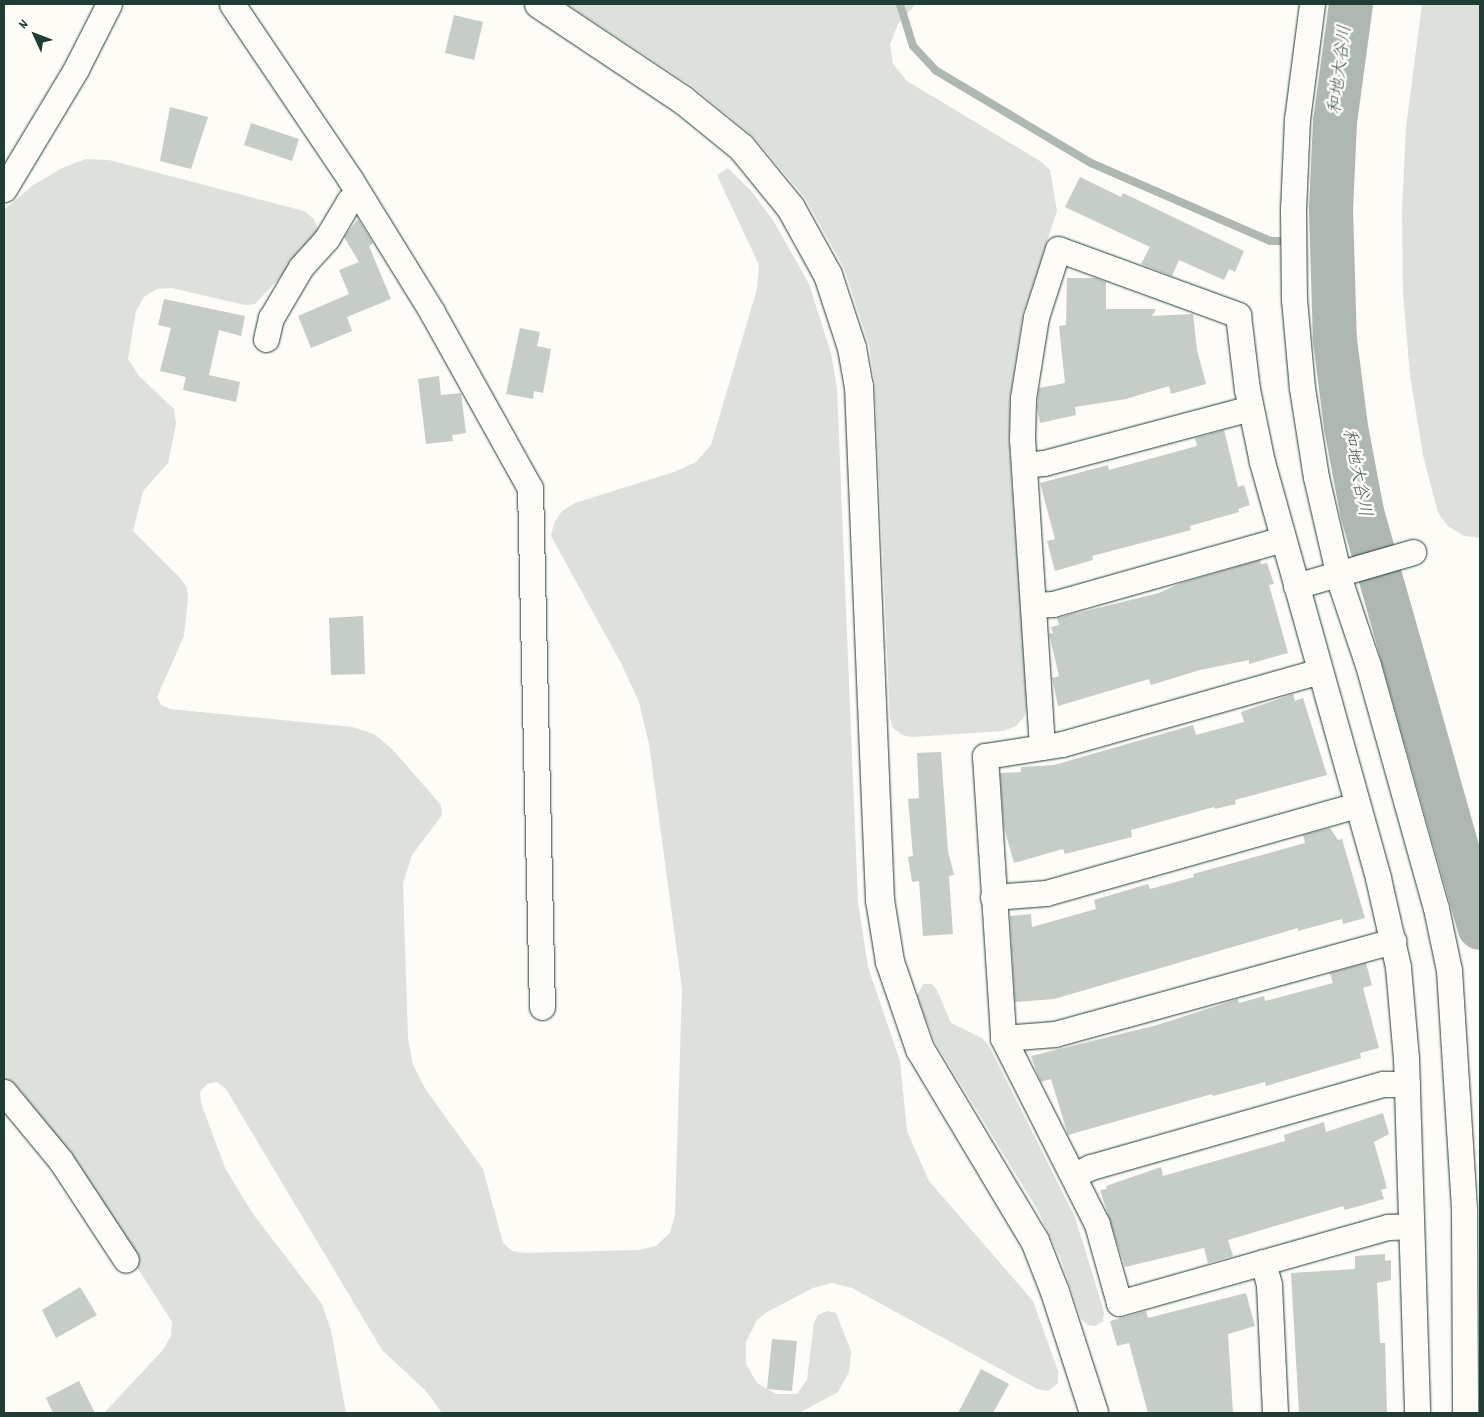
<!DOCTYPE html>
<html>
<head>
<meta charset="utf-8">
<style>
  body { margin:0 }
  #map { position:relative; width:1484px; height:1417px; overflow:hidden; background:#fdfcf7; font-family:Dekko,"Klee One",sans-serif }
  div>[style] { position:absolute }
  .green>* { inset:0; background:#dde0db }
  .stream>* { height:8px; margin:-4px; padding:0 4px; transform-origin:4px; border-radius:4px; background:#aeb8b1 }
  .river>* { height:44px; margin:-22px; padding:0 22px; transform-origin:22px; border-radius:22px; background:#aeb8b1 }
  .building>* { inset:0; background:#c6cdc7 }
  .roads { filter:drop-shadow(0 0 1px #1f3d34) drop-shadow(0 0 1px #1f3d34) }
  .minor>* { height:25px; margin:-12.5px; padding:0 12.5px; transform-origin:12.5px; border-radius:12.5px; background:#fdfcf7 }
  .tertiary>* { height:28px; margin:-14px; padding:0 14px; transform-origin:14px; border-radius:14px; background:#fdfcf7 }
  span { translate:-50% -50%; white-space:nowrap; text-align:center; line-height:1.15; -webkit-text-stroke:5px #fdfcf7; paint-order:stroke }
  .water-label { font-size:18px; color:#435c53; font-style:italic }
  .frame { position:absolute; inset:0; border:5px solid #1f3d34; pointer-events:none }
  .north { position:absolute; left:10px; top:10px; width:50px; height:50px; -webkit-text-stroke:4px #fdfcf7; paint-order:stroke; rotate:313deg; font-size:14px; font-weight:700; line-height:20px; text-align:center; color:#1f3d34 }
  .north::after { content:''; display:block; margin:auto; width:18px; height:22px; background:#1f3d34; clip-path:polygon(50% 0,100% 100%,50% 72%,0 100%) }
</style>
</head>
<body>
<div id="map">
  <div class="green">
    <i style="clip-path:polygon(567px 4px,916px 4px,898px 24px,890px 44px,893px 64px,907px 81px,1040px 161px,1050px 170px,1057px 211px,1023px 314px,1010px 397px,1009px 440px,1027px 704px,1024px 717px,1016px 726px,1003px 731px,912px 737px,902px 735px,893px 728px,890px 718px,875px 384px,869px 345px,844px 268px,805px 198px,754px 137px,692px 86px)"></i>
    <i style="clip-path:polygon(1422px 4px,1480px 4px,1480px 538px,1464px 536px,1448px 526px,1438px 513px,1423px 455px,1410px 375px,1403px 293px,1402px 210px,1406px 128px)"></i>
    <i style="clip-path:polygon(86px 159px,109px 160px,304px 211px,314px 219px,318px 230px,313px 242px,255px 304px,245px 305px,172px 288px,157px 289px,144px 297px,136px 311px,128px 359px,139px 376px,174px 409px,176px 424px,168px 463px,143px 491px,133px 531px,180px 578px,187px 588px,188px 598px,184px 636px,157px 697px,161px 705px,170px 709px,352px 727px,374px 734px,392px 749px,441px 805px,442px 815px,412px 855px,403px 883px,408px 1039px,413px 1065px,426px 1090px,483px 1169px,503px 1243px,512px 1251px,524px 1253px,639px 1250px,656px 1246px,670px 1233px,675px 1215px,682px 989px,649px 744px,639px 702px,621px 663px,551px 536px,554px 523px,562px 511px,575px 503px,674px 472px,696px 462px,711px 445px,757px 289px,759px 265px,717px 175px,728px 168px,751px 191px,773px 220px,809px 284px,831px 353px,837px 389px,858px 902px,868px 967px,900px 1061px,907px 1131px,929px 1181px,1033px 1301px,1058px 1371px,1058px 1383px,1048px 1391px,1037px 1389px,852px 1288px,832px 1283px,813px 1288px,767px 1312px,757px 1320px,746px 1342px,746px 1364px,757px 1383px,776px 1394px,797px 1394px,807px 1380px,814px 1323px,818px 1315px,827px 1311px,836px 1313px,851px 1351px,849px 1372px,838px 1392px,799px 1413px,442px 1413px,425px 1390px,382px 1350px,226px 1089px,217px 1082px,207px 1084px,200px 1092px,201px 1103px,225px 1168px,253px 1214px,322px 1304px,331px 1330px,346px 1413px,104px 1413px,163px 1350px,171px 1336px,172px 1322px,66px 1156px,4px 1080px,4px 210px,32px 186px,62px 168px)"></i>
    <i style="clip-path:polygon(923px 984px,932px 984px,937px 990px,951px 1023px,982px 1038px,989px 1046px,1075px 1217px,1104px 1312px,1103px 1321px,1095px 1326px,1087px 1325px,1081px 1318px,1061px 1260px,1037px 1209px,935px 1042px,917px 996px)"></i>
  </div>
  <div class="stream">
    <i style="left:900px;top:4px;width:44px;rotate:72.8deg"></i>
    <i style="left:913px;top:46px;width:33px;rotate:47deg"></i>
    <i style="left:935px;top:70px;width:182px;rotate:30.8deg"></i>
    <i style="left:1091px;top:163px;width:195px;rotate:23.5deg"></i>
    <i style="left:1270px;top:241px;width:16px"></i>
    <i style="left:1320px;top:241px;width:11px"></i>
  </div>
  <div class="river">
    <i style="left:1351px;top:4px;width:119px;rotate:97.7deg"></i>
    <i style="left:1335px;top:122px;width:87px;rotate:92.6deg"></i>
    <i style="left:1331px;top:209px;width:131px;rotate:88.3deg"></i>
    <i style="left:1335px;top:340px;width:88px;rotate:82.8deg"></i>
    <i style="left:1346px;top:427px;width:86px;rotate:79.3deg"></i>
    <i style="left:1362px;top:512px;width:432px;rotate:74.2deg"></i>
  </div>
  <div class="building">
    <i style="clip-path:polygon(454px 15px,483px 22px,474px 60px,445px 53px)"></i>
    <i style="clip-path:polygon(170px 107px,208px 117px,191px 169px,160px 161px)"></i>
    <i style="clip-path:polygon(251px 123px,299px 139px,292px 161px,244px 145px)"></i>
    <i style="clip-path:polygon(1080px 177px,1121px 197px,1123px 193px,1244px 251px,1235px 272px,1229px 269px,1224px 280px,1179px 260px,1172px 276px,1141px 264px,1150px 247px,1065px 207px)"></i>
    <i style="clip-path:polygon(358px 219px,373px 243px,369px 246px,391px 299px,347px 317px,352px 331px,311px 348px,298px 316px,349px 294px,339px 270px,359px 262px,344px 237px)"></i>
    <i style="clip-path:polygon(1067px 278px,1096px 278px,1106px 282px,1106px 309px,1156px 309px,1152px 316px,1193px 314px,1197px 350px,1206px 384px,1171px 394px,1169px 386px,1126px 399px,1075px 407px,1076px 415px,1040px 423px,1037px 407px,1039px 388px,1065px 383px,1059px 326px,1066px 325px)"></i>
    <i style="clip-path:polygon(164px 299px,245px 316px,241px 336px,219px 330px,209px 375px,240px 382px,236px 402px,183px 390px,186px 377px,160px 371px,171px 328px,158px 325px)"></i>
    <i style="clip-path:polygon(520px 328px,540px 332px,537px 346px,551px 349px,543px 393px,534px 391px,533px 399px,506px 394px)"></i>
    <i style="clip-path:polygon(439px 376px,441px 395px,461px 393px,466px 433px,452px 435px,453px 441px,426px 444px,418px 379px)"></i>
    <i style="clip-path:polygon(1224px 430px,1238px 487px,1244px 485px,1250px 505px,1238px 509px,1239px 512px,1190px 526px,1191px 530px,1092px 556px,1093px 560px,1055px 571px,1047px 541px,1055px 539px,1040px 483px,1108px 465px,1109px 470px,1197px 446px,1195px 438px)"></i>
    <i style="clip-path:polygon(1260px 560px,1261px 564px,1267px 563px,1274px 584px,1269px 585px,1288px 653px,1249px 664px,1249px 660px,1200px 670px,1151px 685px,1149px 679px,1058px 706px,1052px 678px,1059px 676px,1049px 634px,1053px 633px,1051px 627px,1059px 625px,1057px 618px,1159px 593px,1181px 583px)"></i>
    <i style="clip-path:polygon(363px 616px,365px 674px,331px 675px,329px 618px)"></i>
    <i style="clip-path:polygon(1293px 694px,1295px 701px,1303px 698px,1327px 775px,1235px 800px,1236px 804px,1215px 809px,1214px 807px,1131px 830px,1132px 837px,1065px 854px,1063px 849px,1014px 863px,1004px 828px,1000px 773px,1021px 772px,1021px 767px,1054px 765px,1193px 725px,1196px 735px,1244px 722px,1241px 712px)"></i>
    <i style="clip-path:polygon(941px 752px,948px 851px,954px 875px,949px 876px,953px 934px,923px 936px,919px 881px,912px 882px,908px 857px,913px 856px,908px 799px,919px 798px,917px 753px)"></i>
    <i style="clip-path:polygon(1330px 828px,1338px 840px,1342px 839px,1365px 918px,1343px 924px,1342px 919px,1298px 931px,1298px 928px,1054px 999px,1015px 1002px,1010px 916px,1031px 914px,1032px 927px,1096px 909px,1094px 900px,1148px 884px,1150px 889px,1194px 877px,1193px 874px,1305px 843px,1303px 835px)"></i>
    <i style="clip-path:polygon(1366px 963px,1372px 985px,1363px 988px,1379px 1048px,1360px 1053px,1361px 1058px,1266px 1086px,1265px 1082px,1213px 1096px,1212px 1094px,1068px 1135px,1051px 1079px,1041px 1082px,1036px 1070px,1031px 1056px,1157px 1025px,1238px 999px,1239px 1003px,1264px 996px,1265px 1001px,1333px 983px,1330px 973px)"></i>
    <i style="clip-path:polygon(1383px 1113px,1389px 1134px,1374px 1142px,1387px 1188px,1381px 1190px,1384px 1199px,1345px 1210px,1343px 1206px,1228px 1240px,1233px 1256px,1208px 1263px,1204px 1248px,1125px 1267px,1100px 1190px,1107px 1189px,1106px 1186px,1161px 1167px,1163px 1176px,1285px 1141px,1284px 1135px,1324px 1122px,1326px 1132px)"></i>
    <i style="clip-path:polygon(1385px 1254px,1385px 1261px,1391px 1260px,1391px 1280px,1377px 1283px,1380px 1343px,1385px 1343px,1387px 1413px,1299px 1413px,1291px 1273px,1355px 1269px,1355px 1256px)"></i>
    <i style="clip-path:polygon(80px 1287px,97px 1315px,56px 1338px,42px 1310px)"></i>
    <i style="clip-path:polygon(1246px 1293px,1255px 1326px,1228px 1334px,1233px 1413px,1148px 1413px,1129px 1343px,1117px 1346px,1110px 1321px,1146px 1311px,1148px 1318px)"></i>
    <i style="clip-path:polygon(772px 1339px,797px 1341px,792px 1391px,767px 1389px)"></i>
    <i style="clip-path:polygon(981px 1369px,1009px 1384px,993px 1413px,958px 1413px)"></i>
    <i style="clip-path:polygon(79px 1381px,95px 1413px,53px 1413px,46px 1398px)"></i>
  </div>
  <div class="roads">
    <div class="minor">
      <i style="left:232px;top:4px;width:211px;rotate:56deg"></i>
      <i style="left:350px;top:179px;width:156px;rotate:58.3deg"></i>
      <i style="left:432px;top:312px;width:201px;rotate:60.9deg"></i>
      <i style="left:530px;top:488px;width:519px;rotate:88.68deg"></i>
      <i style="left:1312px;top:4px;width:116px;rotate:97.4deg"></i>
      <i style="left:1297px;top:119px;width:90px;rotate:92.5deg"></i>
      <i style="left:1293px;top:209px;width:90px;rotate:89.4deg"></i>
      <i style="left:1294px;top:299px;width:89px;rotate:84.9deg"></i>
      <i style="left:1302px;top:388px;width:90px;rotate:81.1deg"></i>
      <i style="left:1316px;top:477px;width:111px;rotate:77deg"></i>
      <i style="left:1341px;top:585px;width:84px;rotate:71.4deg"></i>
      <i style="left:1368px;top:665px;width:252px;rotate:74.4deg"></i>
      <i style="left:1436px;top:908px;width:63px;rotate:78.2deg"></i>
      <i style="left:1449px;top:970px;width:240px;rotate:86.4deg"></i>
      <i style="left:1464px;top:1210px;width:203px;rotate:89.7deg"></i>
      <i style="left:4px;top:189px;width:140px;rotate:-59deg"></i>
      <i style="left:76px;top:69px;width:73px;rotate:-63.1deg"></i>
      <i style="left:266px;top:339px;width:22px;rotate:-77deg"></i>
      <i style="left:271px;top:318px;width:59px;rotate:-59.5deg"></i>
      <i style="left:301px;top:267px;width:39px;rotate:-48deg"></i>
      <i style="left:327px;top:238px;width:43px;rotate:-59.3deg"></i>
      <i style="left:349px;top:201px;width:12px;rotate:-35deg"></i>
      <i style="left:1024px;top:465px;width:20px;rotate:-6deg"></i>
      <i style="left:1044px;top:463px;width:213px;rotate:-14.9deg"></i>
      <i style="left:1296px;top:586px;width:122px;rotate:-16.2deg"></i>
      <i style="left:1033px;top:605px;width:20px;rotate:-3deg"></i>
      <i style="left:1053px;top:604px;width:239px;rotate:-15.8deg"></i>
      <i style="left:1320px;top:671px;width:268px;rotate:164.2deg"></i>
      <i style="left:1062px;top:744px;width:78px;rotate:171.1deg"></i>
      <i style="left:985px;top:756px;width:283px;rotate:86.3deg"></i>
      <i style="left:1003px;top:1038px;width:208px;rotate:63.2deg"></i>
      <i style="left:1097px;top:1224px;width:82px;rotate:74.4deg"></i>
      <i style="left:1119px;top:1303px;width:280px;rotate:-15.8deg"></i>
      <i style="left:1388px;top:1227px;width:23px;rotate:-2deg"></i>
      <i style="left:1042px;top:747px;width:309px;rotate:-93.7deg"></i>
      <i style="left:1022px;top:439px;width:41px;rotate:-88.6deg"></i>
      <i style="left:1023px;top:398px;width:82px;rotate:-80.9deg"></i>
      <i style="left:1036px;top:317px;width:71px;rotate:-72.1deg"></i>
      <i style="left:1058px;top:249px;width:192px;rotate:20.1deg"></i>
      <i style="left:1238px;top:315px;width:75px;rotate:83.1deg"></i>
      <i style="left:1247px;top:389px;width:75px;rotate:78.4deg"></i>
      <i style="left:1262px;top:462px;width:432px;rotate:74.4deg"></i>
      <i style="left:1378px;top:878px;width:91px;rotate:77.3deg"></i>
      <i style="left:1398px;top:967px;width:91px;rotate:85deg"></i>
      <i style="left:1406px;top:1058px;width:355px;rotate:88.2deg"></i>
      <i style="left:993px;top:897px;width:53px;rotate:-4.3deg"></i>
      <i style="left:1046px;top:893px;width:323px;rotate:-15.8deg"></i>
      <i style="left:1003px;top:1038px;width:52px;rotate:-4.4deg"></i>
      <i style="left:1055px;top:1034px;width:351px;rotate:-15.4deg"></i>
      <i style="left:4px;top:1092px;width:89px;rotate:50.4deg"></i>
      <i style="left:61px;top:1161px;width:118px;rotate:56.7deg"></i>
      <i style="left:1073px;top:1176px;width:20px;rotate:-27deg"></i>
      <i style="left:1091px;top:1167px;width:304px;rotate:-15.9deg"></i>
      <i style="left:1383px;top:1084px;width:24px"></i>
      <i style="left:1263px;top:1262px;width:24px;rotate:75deg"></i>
      <i style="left:1269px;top:1285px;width:128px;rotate:87.3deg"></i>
    </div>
    <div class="tertiary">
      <i style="left:539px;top:4px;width:173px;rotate:33.7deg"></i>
      <i style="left:683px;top:100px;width:76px;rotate:39.1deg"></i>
      <i style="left:742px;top:148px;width:77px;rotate:50.8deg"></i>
      <i style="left:791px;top:208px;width:77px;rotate:61.1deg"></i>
      <i style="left:828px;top:275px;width:77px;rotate:71.8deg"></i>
      <i style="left:852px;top:348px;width:39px;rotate:80deg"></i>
      <i style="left:859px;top:386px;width:514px;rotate:87.66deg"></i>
      <i style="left:880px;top:900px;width:63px;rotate:80.8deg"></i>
      <i style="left:890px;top:962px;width:92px;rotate:71deg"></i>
      <i style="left:920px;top:1049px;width:224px;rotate:59.1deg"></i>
      <i style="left:1035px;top:1241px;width:55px;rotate:68.6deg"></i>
      <i style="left:1055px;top:1292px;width:127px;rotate:72.1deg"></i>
    </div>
  </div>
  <div class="water-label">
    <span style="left:1342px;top:70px;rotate:-83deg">和地大谷川</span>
    <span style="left:1355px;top:473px;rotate:79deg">和地大谷川</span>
  </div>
  <div class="frame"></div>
  <div class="north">N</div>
</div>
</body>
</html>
